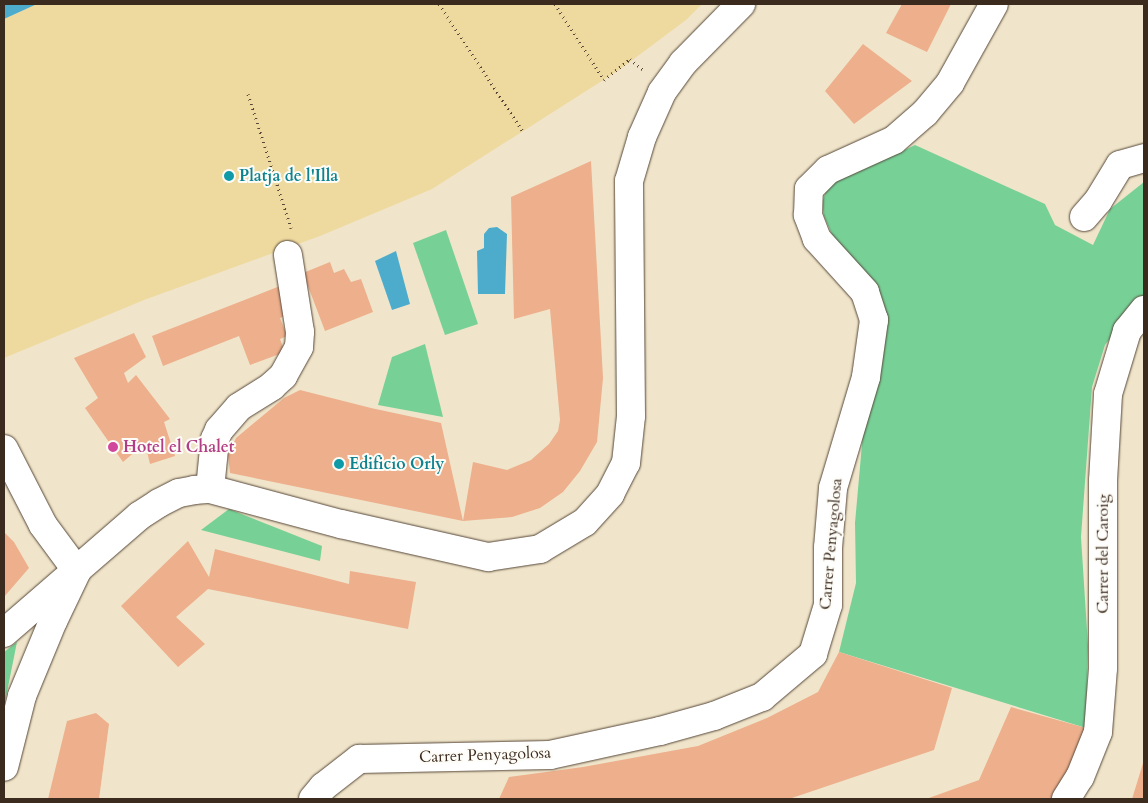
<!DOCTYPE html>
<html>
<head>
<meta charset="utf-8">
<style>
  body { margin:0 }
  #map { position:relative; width:1148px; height:803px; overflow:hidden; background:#f0e5ca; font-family:Cardo,serif }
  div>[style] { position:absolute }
  .green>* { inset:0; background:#77d197 }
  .sand>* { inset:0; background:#eeda9e }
  .water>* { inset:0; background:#4daccc }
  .building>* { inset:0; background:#edaf8c }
  .path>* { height:3px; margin-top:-1.5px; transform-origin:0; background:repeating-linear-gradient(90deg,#564638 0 1px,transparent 0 5px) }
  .roads { filter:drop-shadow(0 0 1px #564638) drop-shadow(0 0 1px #564638) }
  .minor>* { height:28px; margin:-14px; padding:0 14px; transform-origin:14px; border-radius:14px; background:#fff }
  .tertiary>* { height:28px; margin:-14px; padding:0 14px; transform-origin:14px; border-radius:14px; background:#fff }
  .dots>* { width:14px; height:14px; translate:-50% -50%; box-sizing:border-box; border:2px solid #fdfcf7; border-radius:50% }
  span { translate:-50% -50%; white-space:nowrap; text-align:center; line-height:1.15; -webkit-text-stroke:4px #fdfcf7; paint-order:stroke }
  .culture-label { font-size:16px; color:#0d838f; font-weight:700 }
  .left { translate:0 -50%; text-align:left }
  .hotel-label { font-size:16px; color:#b23c85; font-weight:700 }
  .street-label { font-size:16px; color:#3b2a1e }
  .frame { position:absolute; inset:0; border:5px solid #3b2a1e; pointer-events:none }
</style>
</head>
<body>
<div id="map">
  <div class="green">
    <i style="clip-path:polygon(915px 145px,1045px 204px,1055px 225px,1093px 245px,1110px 209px,1144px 182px,1144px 296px,1105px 345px,1092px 387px,1081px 537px,1088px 646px,1086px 728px,839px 652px,856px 583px,855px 523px,863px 433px,870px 279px,833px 237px,824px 216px,822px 203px,828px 185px,845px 174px,888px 158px)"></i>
    <i style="clip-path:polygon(446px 230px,478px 324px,445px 335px,413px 243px)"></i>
    <i style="clip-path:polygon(425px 344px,443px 417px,378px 405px,392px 357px)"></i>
    <i style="clip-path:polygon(229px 509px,322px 546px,320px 561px,201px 530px)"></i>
    <i style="clip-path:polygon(17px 642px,4px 707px,4px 652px)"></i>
  </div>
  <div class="sand">
    <i style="clip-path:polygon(37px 4px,702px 4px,686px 20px,619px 70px,432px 189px,320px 236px,144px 300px,4px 358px,4px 19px)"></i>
  </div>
  <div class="water">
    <i style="clip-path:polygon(4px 4px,37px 4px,4px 19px)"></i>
    <i style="clip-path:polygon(497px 227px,507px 234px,505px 294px,478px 294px,477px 251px,484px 248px,484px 234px,489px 228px)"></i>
    <i style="clip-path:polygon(396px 251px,410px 304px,392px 310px,375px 261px)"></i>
  </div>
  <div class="building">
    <i style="clip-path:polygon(902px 4px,951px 4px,927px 52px,886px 33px)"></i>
    <i style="clip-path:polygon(863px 44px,912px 81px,854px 124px,825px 91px)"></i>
    <i style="clip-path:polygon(591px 161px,603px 378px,597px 442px,580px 471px,563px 492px,540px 508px,512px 517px,463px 521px,473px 462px,507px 470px,531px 460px,549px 444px,558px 431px,560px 420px,550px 309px,514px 319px,511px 197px)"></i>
    <i style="clip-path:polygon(330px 262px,334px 273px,344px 269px,351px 282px,361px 279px,373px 312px,325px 331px,303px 273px)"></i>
    <i style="clip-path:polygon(280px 286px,291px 313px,280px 318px,287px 336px,280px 339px,285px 352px,250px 365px,239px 336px,163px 366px,152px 336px)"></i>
    <i style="clip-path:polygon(134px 333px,146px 357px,124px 373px,128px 383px,136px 375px,170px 419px,164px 422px,175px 456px,150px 464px,145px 443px,123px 462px,85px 408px,98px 398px,74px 358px)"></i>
    <i style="clip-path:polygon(300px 390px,371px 408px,441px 423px,463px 521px,230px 473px,228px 455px,236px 438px,284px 398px)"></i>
    <i style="clip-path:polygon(4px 532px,14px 542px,29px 568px,4px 597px)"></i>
    <i style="clip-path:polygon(188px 541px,209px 577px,215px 549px,349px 584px,350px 571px,416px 582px,408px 629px,208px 589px,176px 617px,205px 644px,178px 667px,121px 606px)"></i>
    <i style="clip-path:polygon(839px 652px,952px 688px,934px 750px,789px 799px,499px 799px,509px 777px,583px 767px,698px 746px,767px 718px,818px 692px)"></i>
    <i style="clip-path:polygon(1011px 707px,1086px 728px,1059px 799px,926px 799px,979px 780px)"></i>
    <i style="clip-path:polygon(96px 713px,109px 724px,99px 799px,48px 799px,67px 721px)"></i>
    <i style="clip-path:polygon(1144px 760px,1144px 799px,1132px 799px)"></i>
  </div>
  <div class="path">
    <i style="left:439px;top:4px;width:154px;rotate:56.6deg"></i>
    <i style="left:555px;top:4px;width:90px;rotate:57.2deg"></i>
    <i style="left:604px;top:80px;width:33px;rotate:-39deg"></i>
    <i style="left:630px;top:59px;width:19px;rotate:39deg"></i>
    <i style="left:248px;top:94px;width:141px;rotate:72.2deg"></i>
  </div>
  <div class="roads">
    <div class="minor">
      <i style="left:1084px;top:217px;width:21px;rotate:-49deg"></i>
      <i style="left:1098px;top:201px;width:42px;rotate:-58.6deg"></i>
      <i style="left:1120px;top:165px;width:25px;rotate:-16deg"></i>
      <i style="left:4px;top:449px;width:85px;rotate:62.8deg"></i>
      <i style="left:43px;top:525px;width:57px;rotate:53.5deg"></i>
      <i style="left:77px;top:571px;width:55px;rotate:115.6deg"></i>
      <i style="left:53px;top:621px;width:81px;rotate:112.5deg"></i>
      <i style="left:22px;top:696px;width:73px;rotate:104.2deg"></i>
      <i style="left:210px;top:489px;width:50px;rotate:-84.3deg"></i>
      <i style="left:215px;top:439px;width:10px;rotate:-66deg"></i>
      <i style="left:219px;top:430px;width:30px;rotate:-49deg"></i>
      <i style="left:239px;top:407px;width:39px;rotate:-32deg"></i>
      <i style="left:272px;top:386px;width:15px;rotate:-42deg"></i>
      <i style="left:283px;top:376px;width:33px;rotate:-61deg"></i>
      <i style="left:299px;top:347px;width:15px;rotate:-86deg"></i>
      <i style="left:300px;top:332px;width:78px;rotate:-98.9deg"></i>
      <i style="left:313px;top:799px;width:16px;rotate:-50deg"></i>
      <i style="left:323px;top:787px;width:46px;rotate:-37.9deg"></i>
      <i style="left:359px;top:759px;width:191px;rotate:-1.2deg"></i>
      <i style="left:550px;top:755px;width:113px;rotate:-12.3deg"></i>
      <i style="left:660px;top:731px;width:56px;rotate:-15.5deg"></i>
      <i style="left:714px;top:716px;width:52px;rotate:-21.6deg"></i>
      <i style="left:762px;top:697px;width:67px;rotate:-40.1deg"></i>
      <i style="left:813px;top:654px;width:51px;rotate:-73deg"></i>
      <i style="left:828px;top:605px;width:57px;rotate:-90deg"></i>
      <i style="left:828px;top:548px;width:60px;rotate:-85.2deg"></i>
      <i style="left:833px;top:488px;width:116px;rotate:-73.4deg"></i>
      <i style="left:866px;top:377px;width:58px;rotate:-82deg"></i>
      <i style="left:874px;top:320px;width:29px;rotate:-108deg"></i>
      <i style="left:865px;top:292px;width:72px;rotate:-132.2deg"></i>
      <i style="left:817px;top:239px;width:26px;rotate:-111deg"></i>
      <i style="left:808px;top:215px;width:26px;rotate:-88deg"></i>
      <i style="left:809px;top:189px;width:27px;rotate:-45deg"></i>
      <i style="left:828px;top:170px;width:72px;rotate:-24.4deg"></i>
      <i style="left:894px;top:140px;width:41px;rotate:-41.1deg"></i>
      <i style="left:925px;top:113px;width:39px;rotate:-50deg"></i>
      <i style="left:950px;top:83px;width:90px;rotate:-60.9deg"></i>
      <i style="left:1066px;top:799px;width:26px;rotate:-58deg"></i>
      <i style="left:1080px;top:777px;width:48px;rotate:-68.2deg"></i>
      <i style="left:1098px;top:732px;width:64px;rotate:-85.5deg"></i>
      <i style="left:1103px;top:668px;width:187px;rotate:-90deg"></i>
      <i style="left:1103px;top:481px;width:87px;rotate:-86.7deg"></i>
      <i style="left:1108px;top:394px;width:66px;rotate:-73.2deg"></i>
      <i style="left:1127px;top:331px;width:27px;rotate:-51deg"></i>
    </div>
    <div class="tertiary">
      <i style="left:4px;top:633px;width:179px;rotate:-40.9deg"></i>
      <i style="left:139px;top:516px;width:24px;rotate:-33deg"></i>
      <i style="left:159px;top:503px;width:22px;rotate:-27deg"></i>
      <i style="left:179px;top:493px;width:15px;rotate:-11deg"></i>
      <i style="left:194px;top:490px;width:16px;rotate:-4deg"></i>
      <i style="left:210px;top:489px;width:136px;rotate:15deg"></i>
      <i style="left:341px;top:524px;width:151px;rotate:12.7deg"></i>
      <i style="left:488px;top:557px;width:53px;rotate:-8.7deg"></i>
      <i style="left:540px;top:549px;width:52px;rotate:-31deg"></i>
      <i style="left:585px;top:522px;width:38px;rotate:-48deg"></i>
      <i style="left:610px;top:494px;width:35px;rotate:-63deg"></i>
      <i style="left:626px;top:463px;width:47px;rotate:-83.9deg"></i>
      <i style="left:631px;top:416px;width:235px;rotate:-90.5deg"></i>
      <i style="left:629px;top:181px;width:46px;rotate:-73.5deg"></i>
      <i style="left:642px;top:137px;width:49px;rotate:-66deg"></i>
      <i style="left:662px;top:92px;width:36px;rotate:-54deg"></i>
      <i style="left:683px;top:63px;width:83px;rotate:-45.5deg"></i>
    </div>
  </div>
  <div class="dots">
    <i style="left:229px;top:176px;background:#0f9aa8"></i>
    <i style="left:113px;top:447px;background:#d1479c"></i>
    <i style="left:339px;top:464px;background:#0f9aa8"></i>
  </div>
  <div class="culture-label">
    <span class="left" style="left:239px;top:176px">Platja de l'Illa</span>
    <span class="left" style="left:349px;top:464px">Edificio Orly</span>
  </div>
  <div class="hotel-label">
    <span class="left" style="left:123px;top:447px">Hotel el Chalet</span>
  </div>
  <div class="street-label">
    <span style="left:831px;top:544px;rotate:-85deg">Carrer Penyagolosa</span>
    <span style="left:1103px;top:554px;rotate:-90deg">Carrer del Caroig</span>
    <span style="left:485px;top:755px;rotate:-2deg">Carrer Penyagolosa</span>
  </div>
  <div class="frame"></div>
</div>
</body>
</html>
